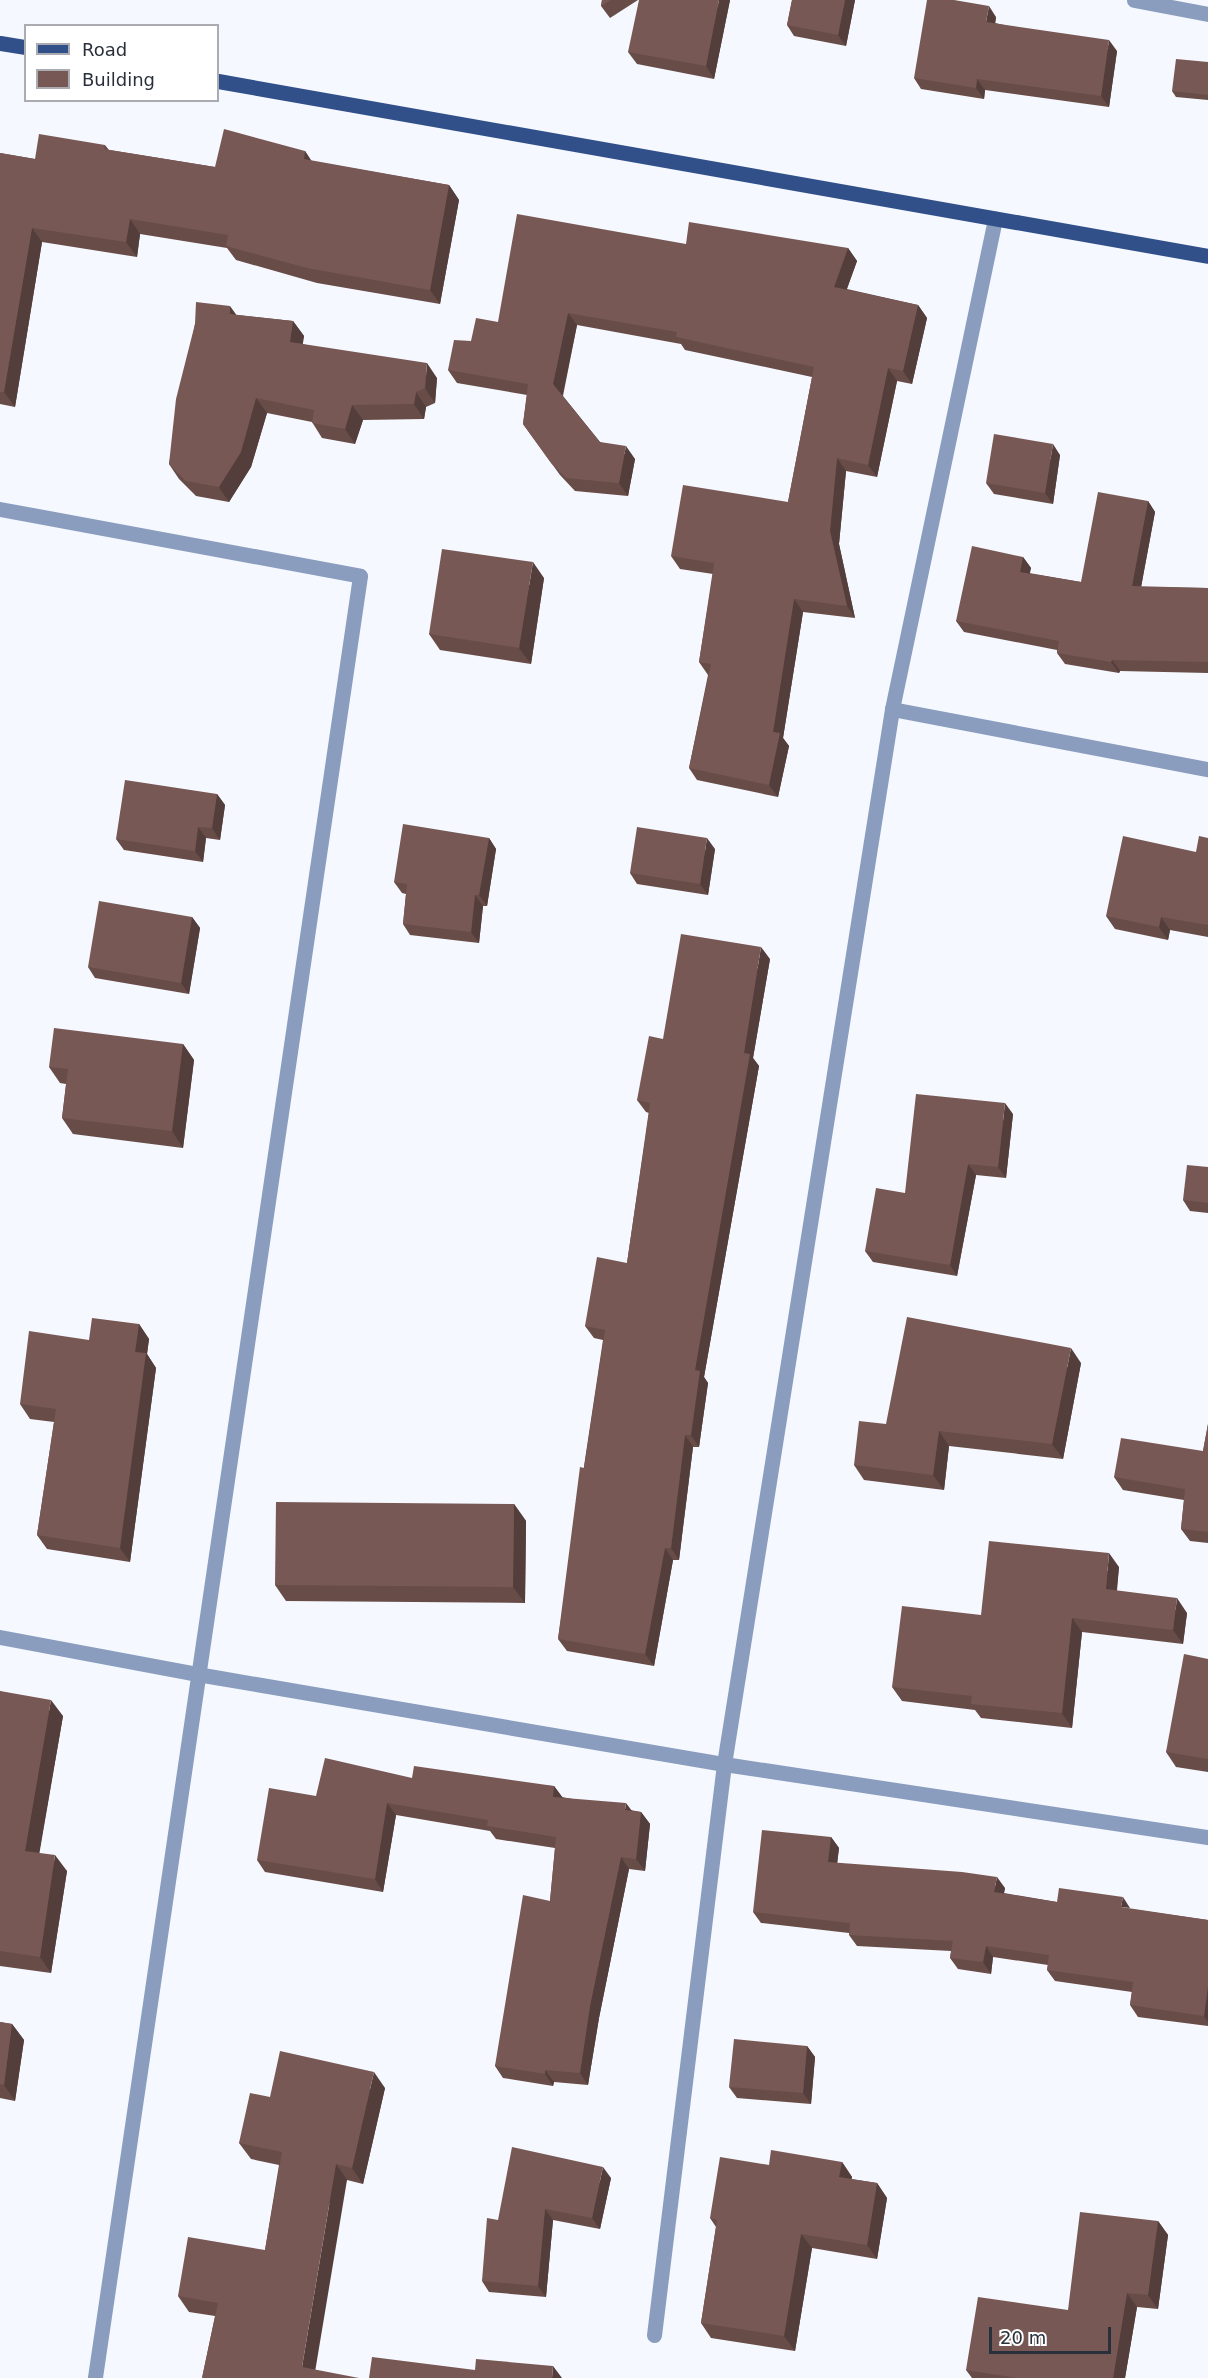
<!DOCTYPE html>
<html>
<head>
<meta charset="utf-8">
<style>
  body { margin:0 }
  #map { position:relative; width:1208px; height:2378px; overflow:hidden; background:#f5f8fe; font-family:"DejaVu Sans",sans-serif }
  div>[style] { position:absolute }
  .minor>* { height:15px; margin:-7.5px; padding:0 7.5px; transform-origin:7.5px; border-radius:7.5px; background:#8a9dbe }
  .major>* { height:15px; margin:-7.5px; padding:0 7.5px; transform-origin:7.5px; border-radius:7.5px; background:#31508a }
  .wall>* { inset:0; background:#674c48 }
  .shaded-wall>* { inset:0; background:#543e3b }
  .building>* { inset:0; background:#785854 }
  span { translate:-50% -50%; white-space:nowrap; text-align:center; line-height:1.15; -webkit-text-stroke:6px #fff; paint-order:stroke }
  .legend { position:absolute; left:24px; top:24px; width:195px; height:78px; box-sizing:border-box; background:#fff; border:2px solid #aaacb1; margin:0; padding:8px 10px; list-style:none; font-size:18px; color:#2a303b }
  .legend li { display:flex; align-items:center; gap:12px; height:30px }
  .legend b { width:30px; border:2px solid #aaacb1 }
  .scale { position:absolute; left:989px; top:2327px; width:122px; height:27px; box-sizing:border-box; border:3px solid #2a303b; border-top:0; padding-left:8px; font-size:18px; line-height:21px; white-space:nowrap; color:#2a303b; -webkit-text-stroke:4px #fff; paint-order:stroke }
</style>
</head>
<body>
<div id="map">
  <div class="minor">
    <i style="left:1134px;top:0;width:75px;rotate:10.7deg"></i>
    <i style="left:0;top:509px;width:366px;rotate:10.5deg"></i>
    <i style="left:360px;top:576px;width:1821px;rotate:98.37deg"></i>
    <i style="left:892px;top:709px;width:322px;rotate:10.8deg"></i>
    <i style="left:0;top:1637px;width:200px;rotate:10.6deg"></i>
    <i style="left:197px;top:1674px;width:535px;rotate:9.69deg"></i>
    <i style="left:724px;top:1764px;width:489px;rotate:8.6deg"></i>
    <i style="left:654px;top:2335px;width:575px;rotate:-83.01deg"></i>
    <i style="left:724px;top:1764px;width:1068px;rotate:-80.95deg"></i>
    <i style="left:892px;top:709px;width:501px;rotate:-78.13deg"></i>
  </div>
  <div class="major">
    <i style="left:0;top:43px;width:26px;rotate:9deg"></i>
    <i style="left:218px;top:81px;width:1005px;rotate:10.02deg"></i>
  </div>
  <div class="wall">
    <i style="clip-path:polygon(602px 0,638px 0,610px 18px,601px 6px)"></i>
    <i style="clip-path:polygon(730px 0,714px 79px,637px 64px,628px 52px)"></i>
    <i style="clip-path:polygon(792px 0,855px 0,846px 46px,794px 36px,787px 25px)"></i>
    <i style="clip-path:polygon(996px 17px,995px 23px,1117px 51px,1109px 107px,985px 90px,984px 99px,921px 89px,914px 78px)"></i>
    <i style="clip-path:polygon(1208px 62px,1208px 100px,1176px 97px,1172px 91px)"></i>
    <i style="clip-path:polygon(105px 145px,109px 150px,215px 167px,305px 151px,311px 161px,449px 185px,459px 200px,440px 304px,317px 283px,236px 260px,227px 248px,140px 234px,137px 257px,42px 242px,15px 407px,0 404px,0 153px,35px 159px)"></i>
    <i style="clip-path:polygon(686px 244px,848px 248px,857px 261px,847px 289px,918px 305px,927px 318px,912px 384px,897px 381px,877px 477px,846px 471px,839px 544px,855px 618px,803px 612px,783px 738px,789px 746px,778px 797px,697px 780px,689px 768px,708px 675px,699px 662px,713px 574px,680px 569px,671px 556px,788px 502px,812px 377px,685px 350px,681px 344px,577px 325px,563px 396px,600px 442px,635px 459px,628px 496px,575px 491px,560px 475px,523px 424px,527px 395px,457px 383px,448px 370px,471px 341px,498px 322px)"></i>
    <i style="clip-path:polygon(237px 315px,293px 321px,304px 336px,302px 344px,437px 378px,435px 403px,426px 407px,424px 419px,363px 420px,355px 444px,322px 438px,312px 422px,267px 413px,251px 467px,229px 502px,196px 496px,179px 479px,169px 464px,195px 324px)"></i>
    <i style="clip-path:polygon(1060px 455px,1053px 504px,994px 494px,986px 483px)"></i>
    <i style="clip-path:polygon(1148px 501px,1155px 512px,1141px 587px,1208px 588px,1208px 673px,1120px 671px,1119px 673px,1065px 664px,1057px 653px,1057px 650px,964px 632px,956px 621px,1023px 557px,1031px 568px,1029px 573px,1081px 582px)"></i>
    <i style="clip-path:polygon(544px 578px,531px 664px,440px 650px,429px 634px)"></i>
    <i style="clip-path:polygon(217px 794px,225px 805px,220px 840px,206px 838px,203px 862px,124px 850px,116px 839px)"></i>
    <i style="clip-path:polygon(489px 838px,496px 849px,487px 906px,483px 906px,479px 943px,410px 935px,403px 924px,406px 894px,402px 893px,394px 882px)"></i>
    <i style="clip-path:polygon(1208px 838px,1208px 937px,1170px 930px,1168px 940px,1115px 929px,1106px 916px,1196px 852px)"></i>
    <i style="clip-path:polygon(715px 849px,708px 895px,637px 884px,630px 873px)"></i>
    <i style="clip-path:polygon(192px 917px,200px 928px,189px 994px,95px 978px,88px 967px)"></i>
    <i style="clip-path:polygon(770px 959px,753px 1058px,759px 1066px,704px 1377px,708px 1383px,699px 1447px,693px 1447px,679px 1560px,673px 1560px,654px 1666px,567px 1651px,558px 1639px,603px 1340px,594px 1338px,585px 1326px,627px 1263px,649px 1113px,646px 1112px,637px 1100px,663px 1039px)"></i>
    <i style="clip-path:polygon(183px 1044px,194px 1060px,183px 1148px,73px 1134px,62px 1118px,66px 1084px,60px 1083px,49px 1067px)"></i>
    <i style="clip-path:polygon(1013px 1114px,1006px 1178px,976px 1175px,957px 1276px,873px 1262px,865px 1251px,905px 1193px)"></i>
    <i style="clip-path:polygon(1208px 1167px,1208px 1213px,1190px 1211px,1183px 1200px)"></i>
    <i style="clip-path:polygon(139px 1324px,149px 1339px,147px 1354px,156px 1368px,130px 1562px,47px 1549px,37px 1535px,54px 1422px,30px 1419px,20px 1404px,89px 1340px)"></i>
    <i style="clip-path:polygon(1081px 1363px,1063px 1459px,949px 1446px,944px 1490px,864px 1480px,854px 1465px,886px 1424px)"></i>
    <i style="clip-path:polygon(1208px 1424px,1208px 1543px,1190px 1541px,1181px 1529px,1184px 1500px,1123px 1490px,1114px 1477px,1203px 1451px)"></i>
    <i style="clip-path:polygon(514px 1504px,526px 1521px,525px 1603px,286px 1601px,275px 1585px)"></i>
    <i style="clip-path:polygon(1119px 1567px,1117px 1591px,1187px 1613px,1183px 1644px,1082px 1632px,1072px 1728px,981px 1718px,975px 1710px,902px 1701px,892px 1687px,981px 1615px)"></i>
    <i style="clip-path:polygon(1208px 1659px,1208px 1772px,1176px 1767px,1166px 1752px)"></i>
    <i style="clip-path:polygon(0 1691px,63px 1716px,39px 1853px,67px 1871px,51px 1973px,0 1966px)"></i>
    <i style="clip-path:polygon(412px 1778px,554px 1786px,562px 1797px,641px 1812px,650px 1824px,645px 1871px,629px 1869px,599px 2018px,588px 2085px,554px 2082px,553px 2086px,503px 2078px,495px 2066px,550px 1901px,555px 1848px,496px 1839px,490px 1831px,396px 1815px,383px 1892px,265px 1872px,257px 1860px,316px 1796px)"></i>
    <i style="clip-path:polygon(831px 1837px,839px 1848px,837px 1863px,1005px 1888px,1004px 1893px,1057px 1902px,1130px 1909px,1208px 1920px,1208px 2026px,1138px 2017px,1130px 2005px,1132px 1992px,1055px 1981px,1047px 1970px,1048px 1965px,993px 1957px,991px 1974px,958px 1969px,950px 1958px,951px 1951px,857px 1946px,849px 1935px,849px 1933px,761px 1923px,753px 1912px)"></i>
    <i style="clip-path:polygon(0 2022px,12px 2024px,24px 2040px,15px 2101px,0 2098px)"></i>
    <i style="clip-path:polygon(807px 2046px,815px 2057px,811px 2104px,737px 2098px,729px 2087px)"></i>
    <i style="clip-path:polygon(385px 2088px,363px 2184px,347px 2180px,202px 2378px,215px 2316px,189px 2312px,178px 2296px,265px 2250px,279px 2165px,251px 2159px,239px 2143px,270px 2097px)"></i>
    <i style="clip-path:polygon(842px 2162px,852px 2177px,851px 2179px,877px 2183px,887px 2198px,877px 2259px,812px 2248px,795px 2351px,711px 2338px,701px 2323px,716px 2227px,710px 2218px,769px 2165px)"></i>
    <i style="clip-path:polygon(611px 2178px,600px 2229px,553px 2220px,546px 2297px,489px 2292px,482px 2281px,498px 2220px)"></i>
    <i style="clip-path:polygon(1158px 2221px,1168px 2235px,1158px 2309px,1137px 2307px,1125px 2378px,972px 2378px,966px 2370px,1068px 2310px)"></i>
  </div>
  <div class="shaded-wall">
    <i style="clip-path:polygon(719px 0,730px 0,714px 79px,706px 66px)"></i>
    <i style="clip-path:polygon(845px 0,855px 0,846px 46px,838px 35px)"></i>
    <i style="clip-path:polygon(989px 6px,996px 17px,994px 33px,986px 22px)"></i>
    <i style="clip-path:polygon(1109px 40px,1117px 51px,1109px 107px,1101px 96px)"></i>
    <i style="clip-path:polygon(977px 79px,985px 90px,984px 99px,976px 88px)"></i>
    <i style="clip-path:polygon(305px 151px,315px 166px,304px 159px)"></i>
    <i style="clip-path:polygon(449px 185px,459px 200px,440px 304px,430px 290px)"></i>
    <i style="clip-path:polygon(130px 219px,140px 234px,137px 257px,126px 242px)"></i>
    <i style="clip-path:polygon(32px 228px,42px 242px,15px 407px,4px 392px)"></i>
    <i style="clip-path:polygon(848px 248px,857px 261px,843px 299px,834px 287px)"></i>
    <i style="clip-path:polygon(918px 305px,927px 318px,912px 384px,903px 371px)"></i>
    <i style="clip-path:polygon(230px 306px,240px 320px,230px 314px)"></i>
    <i style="clip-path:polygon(568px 313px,577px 325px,562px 397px,553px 384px)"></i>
    <i style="clip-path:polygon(293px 321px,304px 336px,301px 357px,290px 342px)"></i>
    <i style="clip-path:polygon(427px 363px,437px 378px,435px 403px,425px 388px)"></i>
    <i style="clip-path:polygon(888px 368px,897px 381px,877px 477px,868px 465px)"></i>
    <i style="clip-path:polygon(416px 392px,426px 407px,424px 419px,414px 404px)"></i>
    <i style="clip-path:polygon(256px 398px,267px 413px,251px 467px,229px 502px,219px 487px)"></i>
    <i style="clip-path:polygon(352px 405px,363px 420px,355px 444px,345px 429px)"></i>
    <i style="clip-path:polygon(1053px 444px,1060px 455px,1053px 504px,1045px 493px)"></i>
    <i style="clip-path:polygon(626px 446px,635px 459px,628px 496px,619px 483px)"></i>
    <i style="clip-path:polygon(837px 458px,846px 471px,839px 544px,855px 618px,847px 606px,830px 531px)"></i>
    <i style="clip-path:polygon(1148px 501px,1155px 512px,1139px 598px,1132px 586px)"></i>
    <i style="clip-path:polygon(1023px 557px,1031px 568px,1028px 583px,1020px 572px)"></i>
    <i style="clip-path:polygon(533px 562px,544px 578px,531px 664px,519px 648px)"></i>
    <i style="clip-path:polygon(794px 599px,803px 612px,783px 738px,789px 746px,778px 797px,769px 785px,773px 732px)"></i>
    <i style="clip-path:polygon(1112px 660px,1120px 671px,1119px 673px,1111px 662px)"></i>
    <i style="clip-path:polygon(217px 794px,225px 805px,220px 840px,212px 828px)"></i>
    <i style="clip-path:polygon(198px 827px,206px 838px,203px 862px,195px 851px)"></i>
    <i style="clip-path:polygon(489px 838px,496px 849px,487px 906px,479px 895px)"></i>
    <i style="clip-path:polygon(707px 838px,715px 849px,708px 895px,700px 884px)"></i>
    <i style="clip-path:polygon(475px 895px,483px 906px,479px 943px,471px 932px)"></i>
    <i style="clip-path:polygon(192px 917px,200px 928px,189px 994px,181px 983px)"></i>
    <i style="clip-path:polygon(1161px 917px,1170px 930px,1168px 940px,1159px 927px)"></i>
    <i style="clip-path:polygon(761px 947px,770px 959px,753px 1058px,759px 1066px,704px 1377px,708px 1383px,699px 1447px,691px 1435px,695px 1370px,744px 1053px)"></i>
    <i style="clip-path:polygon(183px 1044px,194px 1060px,183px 1148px,172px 1131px)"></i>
    <i style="clip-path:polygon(1005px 1103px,1013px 1114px,1006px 1178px,998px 1167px)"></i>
    <i style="clip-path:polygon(968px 1164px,976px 1175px,957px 1276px,950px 1265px)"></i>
    <i style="clip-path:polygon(139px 1324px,149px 1339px,147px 1354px,156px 1368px,130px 1562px,120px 1548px,135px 1352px)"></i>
    <i style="clip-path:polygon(1071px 1348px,1081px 1363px,1063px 1459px,1052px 1444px)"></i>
    <i style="clip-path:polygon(939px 1431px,949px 1446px,944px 1490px,933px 1475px)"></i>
    <i style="clip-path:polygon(685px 1435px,693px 1447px,679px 1560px,671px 1548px)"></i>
    <i style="clip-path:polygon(514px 1504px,526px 1521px,525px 1603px,513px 1587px)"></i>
    <i style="clip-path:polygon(665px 1548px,673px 1560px,654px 1666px,645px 1654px)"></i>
    <i style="clip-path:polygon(1109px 1553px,1119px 1567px,1115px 1604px,1106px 1589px)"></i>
    <i style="clip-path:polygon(1177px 1598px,1187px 1613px,1183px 1644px,1173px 1630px)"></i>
    <i style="clip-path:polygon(1072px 1618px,1082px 1632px,1072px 1728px,1062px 1713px)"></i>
    <i style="clip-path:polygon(51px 1700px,63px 1716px,37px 1867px,25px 1851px)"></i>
    <i style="clip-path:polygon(554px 1786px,563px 1798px,553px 1797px)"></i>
    <i style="clip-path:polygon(387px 1803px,396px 1815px,383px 1892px,375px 1879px)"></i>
    <i style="clip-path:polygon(626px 1803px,635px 1815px,625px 1810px)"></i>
    <i style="clip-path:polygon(641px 1812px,650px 1824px,645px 1871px,636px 1859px)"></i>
    <i style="clip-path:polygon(831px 1837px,839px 1848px,836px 1874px,828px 1862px)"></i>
    <i style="clip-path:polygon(55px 1855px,67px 1871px,51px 1973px,40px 1957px)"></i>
    <i style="clip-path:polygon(621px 1857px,629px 1869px,599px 2018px,588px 2085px,580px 2073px,590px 2006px)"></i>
    <i style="clip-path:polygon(997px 1877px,1005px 1888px,1002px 1903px,994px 1892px)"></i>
    <i style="clip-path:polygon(1123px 1897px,1130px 1908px,1121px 1907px)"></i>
    <i style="clip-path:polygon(986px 1946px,993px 1957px,991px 1974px,983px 1962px)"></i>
    <i style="clip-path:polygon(1208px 1986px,1208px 2022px,1204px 2016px)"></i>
    <i style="clip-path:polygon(12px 2024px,24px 2040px,15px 2101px,4px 2085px)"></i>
    <i style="clip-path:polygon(807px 2046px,815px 2057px,811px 2104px,803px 2093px)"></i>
    <i style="clip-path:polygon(545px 2070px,554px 2082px,553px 2086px,545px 2074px)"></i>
    <i style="clip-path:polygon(374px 2072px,385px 2088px,363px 2184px,352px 2168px)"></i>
    <i style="clip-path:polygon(842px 2162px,852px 2177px,849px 2192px,839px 2177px)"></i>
    <i style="clip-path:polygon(336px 2164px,347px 2180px,314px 2378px,302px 2367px)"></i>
    <i style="clip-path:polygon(603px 2167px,611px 2178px,600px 2229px,592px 2218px)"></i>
    <i style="clip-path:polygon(877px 2183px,887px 2198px,877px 2259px,867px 2245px)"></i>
    <i style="clip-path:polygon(545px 2209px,553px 2220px,546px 2297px,538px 2286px)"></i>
    <i style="clip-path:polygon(1158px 2221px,1168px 2235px,1158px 2309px,1148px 2295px)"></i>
    <i style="clip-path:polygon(801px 2234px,812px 2248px,795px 2351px,784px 2336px)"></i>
    <i style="clip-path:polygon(1127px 2293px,1137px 2307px,1125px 2378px,1113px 2378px)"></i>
    <i style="clip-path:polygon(553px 2366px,562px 2378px,552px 2378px)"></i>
  </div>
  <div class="building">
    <i style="clip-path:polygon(602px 0,611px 0,601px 6px)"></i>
    <i style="clip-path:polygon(639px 0,719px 0,706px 66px,628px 52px)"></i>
    <i style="clip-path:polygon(792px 0,845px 0,838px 35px,787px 25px)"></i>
    <i style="clip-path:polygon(927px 0,954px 0,989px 6px,986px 22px,1109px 40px,1101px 96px,977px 79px,976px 88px,914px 78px)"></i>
    <i style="clip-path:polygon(1176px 59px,1208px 62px,1208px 95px,1172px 91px)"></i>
    <i style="clip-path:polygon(224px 129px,305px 151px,304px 159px,449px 185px,430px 290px,307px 268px,226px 246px,228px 235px,130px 219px,126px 242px,32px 228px,4px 392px,0 392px,0 153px,35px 159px,39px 134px,105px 145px,104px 149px,215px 167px)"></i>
    <i style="clip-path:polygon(517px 214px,686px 244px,689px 222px,848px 248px,834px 287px,918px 305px,903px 371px,888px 368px,868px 465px,837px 458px,830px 531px,847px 606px,794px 599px,773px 732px,780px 733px,769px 785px,689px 768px,711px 664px,699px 662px,714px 563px,671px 556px,683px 485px,788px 502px,814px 367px,676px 337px,677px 332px,568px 313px,553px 384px,600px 442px,626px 446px,619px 483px,566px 478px,551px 463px,523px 424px,528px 384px,448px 370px,454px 340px,471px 341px,476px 318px,498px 322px)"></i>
    <i style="clip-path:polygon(196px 302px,230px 306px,230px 314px,293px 321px,290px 342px,427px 363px,425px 388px,416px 392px,414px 404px,352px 405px,345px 429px,312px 423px,314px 410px,256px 398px,241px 452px,219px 487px,186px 481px,169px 464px,176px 399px,195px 324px)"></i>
    <i style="clip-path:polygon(994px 434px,1053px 444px,1045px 493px,986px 483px)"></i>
    <i style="clip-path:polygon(1098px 492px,1148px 501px,1132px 586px,1208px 588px,1208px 662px,1112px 660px,1111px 662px,1057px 653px,1059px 641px,956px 621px,972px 546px,1023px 557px,1020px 572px,1081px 582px)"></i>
    <i style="clip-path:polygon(442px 549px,533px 562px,519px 648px,429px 634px)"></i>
    <i style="clip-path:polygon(125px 780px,217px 794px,212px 828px,198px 827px,195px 851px,116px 839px)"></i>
    <i style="clip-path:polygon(403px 824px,489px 838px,479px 895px,475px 895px,471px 932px,403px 924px,407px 884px,394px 882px)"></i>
    <i style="clip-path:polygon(637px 827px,707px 838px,700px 884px,630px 873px)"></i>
    <i style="clip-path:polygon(1123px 836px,1196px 852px,1199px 836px,1208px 838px,1208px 925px,1161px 917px,1159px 927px,1106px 916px)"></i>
    <i style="clip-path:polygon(99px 901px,192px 917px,181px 983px,88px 967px)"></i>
    <i style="clip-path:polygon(681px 934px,761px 947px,744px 1053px,750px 1054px,695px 1370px,700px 1371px,691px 1435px,685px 1435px,671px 1548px,665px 1548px,645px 1654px,558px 1639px,580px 1467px,584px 1468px,605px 1330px,585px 1326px,597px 1257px,627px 1263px,650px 1103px,637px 1100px,649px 1036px,663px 1039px)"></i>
    <i style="clip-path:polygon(54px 1028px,183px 1044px,172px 1131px,62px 1118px,68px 1069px,49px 1067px)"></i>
    <i style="clip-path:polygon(916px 1094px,1005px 1103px,998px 1167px,968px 1164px,950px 1265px,865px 1251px,876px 1188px,905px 1193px)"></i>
    <i style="clip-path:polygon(1187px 1165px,1208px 1167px,1208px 1203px,1183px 1200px)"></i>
    <i style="clip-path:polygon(907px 1317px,1071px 1348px,1052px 1444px,939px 1431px,933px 1475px,854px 1465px,859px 1421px,886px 1424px)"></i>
    <i style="clip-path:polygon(92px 1318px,139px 1324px,135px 1352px,146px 1353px,120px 1548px,37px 1535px,56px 1409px,20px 1404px,29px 1331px,89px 1340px)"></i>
    <i style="clip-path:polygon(1208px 1424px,1208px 1532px,1181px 1529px,1185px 1489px,1114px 1477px,1121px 1438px,1203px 1451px)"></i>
    <i style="clip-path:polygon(276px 1502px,514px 1504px,513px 1587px,275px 1585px)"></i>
    <i style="clip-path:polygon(989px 1541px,1109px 1553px,1106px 1589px,1177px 1598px,1173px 1630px,1072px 1618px,1062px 1713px,971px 1704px,972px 1696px,892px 1687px,902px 1606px,981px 1615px)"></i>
    <i style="clip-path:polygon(1184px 1654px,1208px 1659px,1208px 1759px,1166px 1752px)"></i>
    <i style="clip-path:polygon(0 1691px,51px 1700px,25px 1851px,55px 1855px,40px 1957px,0 1951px)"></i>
    <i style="clip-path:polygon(325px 1758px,412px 1778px,414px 1766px,554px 1786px,553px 1797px,626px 1803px,625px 1810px,641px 1812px,636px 1859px,621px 1857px,590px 2006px,580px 2073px,545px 2070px,545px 2074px,495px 2066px,523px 1895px,550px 1901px,556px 1837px,487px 1826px,488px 1820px,387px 1803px,375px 1879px,257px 1860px,269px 1788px,316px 1796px)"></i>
    <i style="clip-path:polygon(762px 1830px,831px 1837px,828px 1862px,962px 1872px,997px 1877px,994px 1892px,1057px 1902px,1059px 1888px,1123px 1897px,1121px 1907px,1208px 1920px,1208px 1986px,1204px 2016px,1130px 2005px,1133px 1982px,1047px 1970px,1049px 1955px,986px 1946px,983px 1962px,950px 1958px,953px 1941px,849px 1935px,850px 1923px,753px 1912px)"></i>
    <i style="clip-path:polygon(0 2022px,12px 2024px,4px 2085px,0 2084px)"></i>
    <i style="clip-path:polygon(734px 2039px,807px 2046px,803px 2093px,729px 2087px)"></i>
    <i style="clip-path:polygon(280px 2051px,374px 2072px,352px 2168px,336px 2164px,302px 2367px,359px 2378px,202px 2378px,218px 2303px,178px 2296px,188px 2237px,265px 2250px,282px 2152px,239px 2143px,250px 2093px,270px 2097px)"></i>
    <i style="clip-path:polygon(512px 2147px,603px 2167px,592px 2218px,545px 2209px,538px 2286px,482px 2281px,487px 2218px,498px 2220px)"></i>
    <i style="clip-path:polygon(771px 2150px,842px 2162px,839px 2177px,877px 2183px,867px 2245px,801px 2234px,784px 2336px,701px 2323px,717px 2220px,710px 2218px,720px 2157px,769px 2165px)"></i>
    <i style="clip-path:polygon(1080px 2212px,1158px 2221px,1148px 2295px,1127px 2293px,1113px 2378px,1017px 2378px,966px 2370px,978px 2297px,1068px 2310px)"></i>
    <i style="clip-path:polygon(372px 2357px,475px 2370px,476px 2359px,553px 2366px,552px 2378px,369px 2378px)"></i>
  </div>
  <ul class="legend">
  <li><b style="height:8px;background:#31508a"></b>Road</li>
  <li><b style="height:16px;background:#785854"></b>Building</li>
  </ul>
  <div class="scale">20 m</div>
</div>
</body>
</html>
